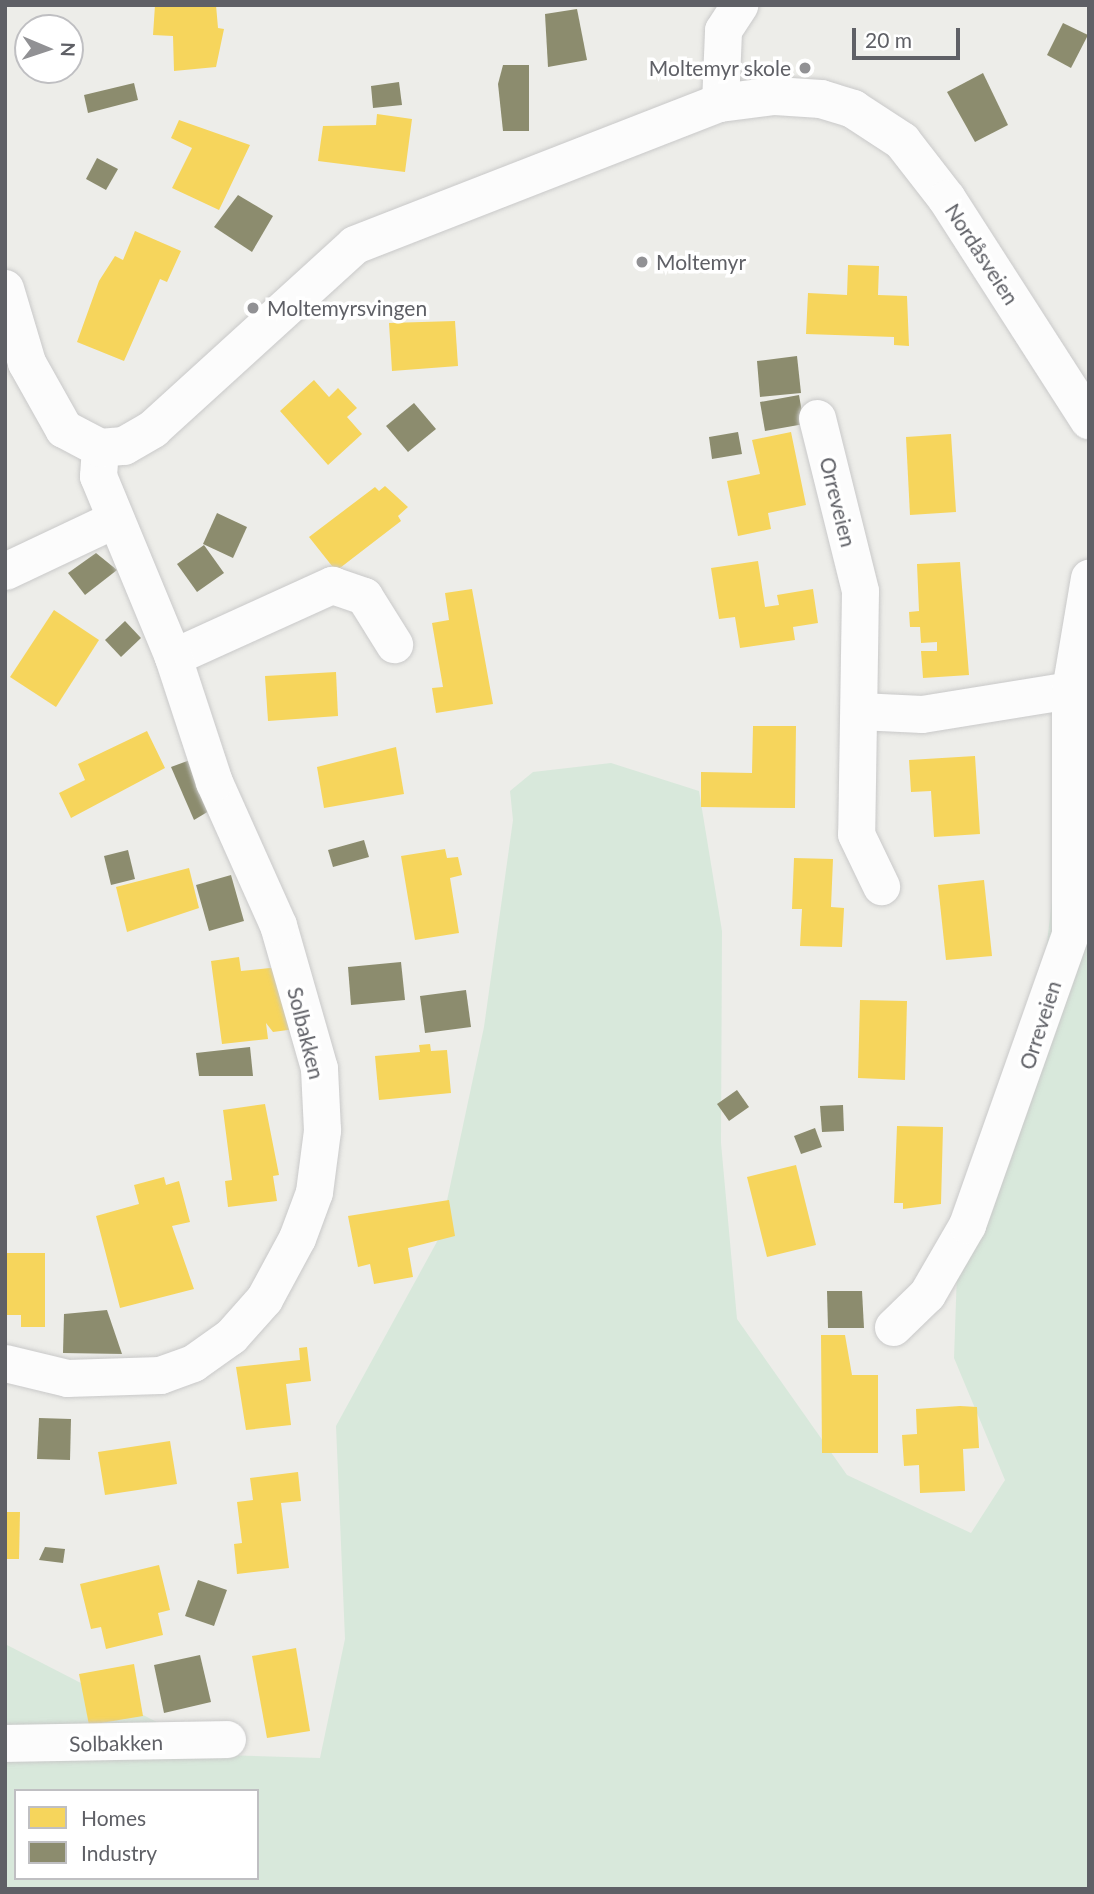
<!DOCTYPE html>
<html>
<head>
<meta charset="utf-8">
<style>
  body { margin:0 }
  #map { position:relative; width:1094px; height:1894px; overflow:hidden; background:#edede9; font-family:Lato,sans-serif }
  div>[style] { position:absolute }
  .green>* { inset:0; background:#d8e8db }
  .homes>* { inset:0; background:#f6d55c }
  .industry>* { inset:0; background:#8c8c6e }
  .roads { filter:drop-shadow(0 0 2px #c9c9c9) drop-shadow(0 0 2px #c9c9c9) }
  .minor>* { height:37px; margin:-18.5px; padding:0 18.5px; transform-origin:18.5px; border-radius:18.5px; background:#fcfcfc }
  .secondary>* { height:38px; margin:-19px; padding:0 19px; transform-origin:19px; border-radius:19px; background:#fcfcfc }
  .dots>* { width:19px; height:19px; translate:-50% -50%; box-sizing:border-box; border:4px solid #fff; border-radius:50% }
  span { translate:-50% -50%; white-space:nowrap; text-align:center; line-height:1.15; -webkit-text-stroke:7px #fff; paint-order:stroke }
  .poi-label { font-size:21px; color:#5f6066 }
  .right { translate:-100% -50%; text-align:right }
  .left { translate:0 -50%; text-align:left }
  .street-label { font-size:21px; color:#5f6066 }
  .frame { position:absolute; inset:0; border:7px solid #5f6066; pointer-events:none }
  .legend { position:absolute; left:14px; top:1789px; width:245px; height:91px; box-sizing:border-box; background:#fff; border:2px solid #bfbfc2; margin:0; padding:9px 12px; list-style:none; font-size:21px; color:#5f6066 }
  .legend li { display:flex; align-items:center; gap:14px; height:35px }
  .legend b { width:35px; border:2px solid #bfbfc2 }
  .north { position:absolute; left:14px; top:14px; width:70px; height:70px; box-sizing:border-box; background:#fff; border:2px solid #bfbfc2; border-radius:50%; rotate:92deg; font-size:19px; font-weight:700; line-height:28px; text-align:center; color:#5f6066 }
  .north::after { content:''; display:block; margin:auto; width:24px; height:32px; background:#919194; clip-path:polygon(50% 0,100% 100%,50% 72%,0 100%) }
  .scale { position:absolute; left:852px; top:28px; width:108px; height:32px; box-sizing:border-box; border:4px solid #5f6066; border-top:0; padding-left:9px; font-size:21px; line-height:24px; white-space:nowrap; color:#5f6066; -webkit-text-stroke:5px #fff; paint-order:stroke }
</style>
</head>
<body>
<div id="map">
  <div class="green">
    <i style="clip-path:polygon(evenodd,1089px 587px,1089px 1889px,5px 1889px,5px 1644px,221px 1755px,320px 1758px,345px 1639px,336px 1426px,439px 1238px,484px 1027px,513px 820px,510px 791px,533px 772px,611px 763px,699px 791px,722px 931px,721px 1143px,737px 1319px,847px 1475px,971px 1533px,1005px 1480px,954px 1358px,958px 1244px,1035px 1044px,1089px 587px,16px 1791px,257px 1791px,257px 1878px,16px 1878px,16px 1791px)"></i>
  </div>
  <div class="homes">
    <i style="clip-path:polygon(155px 5px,216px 5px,218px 28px,224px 29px,216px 67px,174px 71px,173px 36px,153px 35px)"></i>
    <i style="clip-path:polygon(377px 114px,412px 119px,405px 172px,318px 161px,323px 126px,376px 125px)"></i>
    <i style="clip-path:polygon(179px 120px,250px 145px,219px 210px,172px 188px,192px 148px,171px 138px)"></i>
    <i style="clip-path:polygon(135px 231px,181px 251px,167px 282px,160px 279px,124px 361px,77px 342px,99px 281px,115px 256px,123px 260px)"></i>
    <i style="clip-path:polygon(848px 265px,879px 266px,878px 295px,907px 296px,909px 346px,894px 345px,894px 337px,806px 334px,808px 293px,847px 295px)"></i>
    <i style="clip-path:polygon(455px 321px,458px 366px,392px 371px,389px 323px)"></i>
    <i style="clip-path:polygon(314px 380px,329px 397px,338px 388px,357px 408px,347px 417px,362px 434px,328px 465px,280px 411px)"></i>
    <i style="clip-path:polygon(791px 432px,806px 505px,768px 513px,771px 529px,738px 536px,727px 481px,760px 474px,752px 440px)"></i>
    <i style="clip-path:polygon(951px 434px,956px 512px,910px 515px,906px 437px)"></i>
    <i style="clip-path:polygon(385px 486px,408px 507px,398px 516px,401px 521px,336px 571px,309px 537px,375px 487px,379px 491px)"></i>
    <i style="clip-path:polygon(758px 561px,765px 607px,779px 605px,777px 595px,813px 589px,818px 623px,793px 627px,795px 640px,740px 648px,735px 617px,719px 619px,711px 568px)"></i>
    <i style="clip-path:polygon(960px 562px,969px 675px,923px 678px,921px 651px,937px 651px,937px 642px,921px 643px,920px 627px,910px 627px,909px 612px,919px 611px,917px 564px)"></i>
    <i style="clip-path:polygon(472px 589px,493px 704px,436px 713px,432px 688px,443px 687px,432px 623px,449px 620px,445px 593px)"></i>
    <i style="clip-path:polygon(54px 610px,99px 640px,56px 707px,10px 677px)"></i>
    <i style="clip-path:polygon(336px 672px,338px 716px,268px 721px,265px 676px)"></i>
    <i style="clip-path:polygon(753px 726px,796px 726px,795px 808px,701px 807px,701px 772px,752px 773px)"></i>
    <i style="clip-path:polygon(147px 731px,165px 768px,71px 818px,59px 793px,85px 780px,78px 764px)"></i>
    <i style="clip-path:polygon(396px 747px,404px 794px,324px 808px,317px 767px)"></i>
    <i style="clip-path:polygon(975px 756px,980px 834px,934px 837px,931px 791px,911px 792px,909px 760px)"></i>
    <i style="clip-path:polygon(445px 849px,447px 858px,458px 857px,462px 875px,450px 878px,459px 933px,415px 940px,401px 856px)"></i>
    <i style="clip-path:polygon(794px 858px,833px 859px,831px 907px,844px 908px,842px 947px,800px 946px,802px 909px,792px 909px)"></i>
    <i style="clip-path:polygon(189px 868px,199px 908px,127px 932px,116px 887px)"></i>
    <i style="clip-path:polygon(984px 880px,992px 956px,946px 960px,938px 885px)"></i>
    <i style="clip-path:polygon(239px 957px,241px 971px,279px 967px,295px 1029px,273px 1032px,266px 1023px,268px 1039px,222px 1044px,211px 961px)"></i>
    <i style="clip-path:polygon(860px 1000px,907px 1001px,905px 1080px,858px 1078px)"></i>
    <i style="clip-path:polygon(430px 1044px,431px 1051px,447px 1050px,451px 1093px,379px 1100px,375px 1056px,420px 1052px,419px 1045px)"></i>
    <i style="clip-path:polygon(265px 1104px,279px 1175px,273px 1176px,277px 1201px,228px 1207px,225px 1181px,232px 1180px,223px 1110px)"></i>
    <i style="clip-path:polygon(897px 1126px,943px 1127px,941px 1204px,903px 1209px,903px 1203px,894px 1203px)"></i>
    <i style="clip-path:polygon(796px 1165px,816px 1245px,767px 1257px,747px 1177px)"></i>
    <i style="clip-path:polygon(164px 1177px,166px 1185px,179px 1181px,190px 1222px,172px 1226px,194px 1289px,120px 1308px,96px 1216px,139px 1204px,134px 1185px)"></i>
    <i style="clip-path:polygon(449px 1200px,455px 1236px,408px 1248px,413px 1277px,374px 1284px,370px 1264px,358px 1267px,348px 1216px)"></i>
    <i style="clip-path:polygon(5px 1253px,45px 1253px,45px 1327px,21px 1327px,21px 1315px,5px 1315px)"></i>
    <i style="clip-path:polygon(821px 1335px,845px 1335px,852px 1375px,878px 1375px,878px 1453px,822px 1453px)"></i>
    <i style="clip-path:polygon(307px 1347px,311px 1381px,286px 1384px,291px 1425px,246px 1430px,236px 1367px,300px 1360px,299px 1348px)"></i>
    <i style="clip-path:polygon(960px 1406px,977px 1407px,979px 1448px,963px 1449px,965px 1491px,920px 1493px,919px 1465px,904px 1466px,902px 1435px,917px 1434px,916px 1409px)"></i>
    <i style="clip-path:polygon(170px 1441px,177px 1484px,105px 1495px,98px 1452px)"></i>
    <i style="clip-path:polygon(298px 1472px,301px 1501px,281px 1503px,289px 1568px,237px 1574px,234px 1544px,242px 1543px,237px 1502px,253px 1500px,250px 1478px)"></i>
    <i style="clip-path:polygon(5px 1512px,20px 1512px,19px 1559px,5px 1559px)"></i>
    <i style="clip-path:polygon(159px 1565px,170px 1610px,158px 1613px,163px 1635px,106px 1649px,101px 1627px,91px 1629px,80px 1584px)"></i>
    <i style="clip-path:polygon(296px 1648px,310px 1731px,267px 1738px,252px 1656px)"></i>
    <i style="clip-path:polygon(134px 1664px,143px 1716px,89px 1725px,79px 1674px)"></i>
  </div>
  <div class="industry">
    <i style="clip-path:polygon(577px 9px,587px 60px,548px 67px,545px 14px)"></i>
    <i style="clip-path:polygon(1063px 23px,1088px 35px,1071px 68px,1047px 55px)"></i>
    <i style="clip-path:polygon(503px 65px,529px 65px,529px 131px,503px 131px,498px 84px)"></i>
    <i style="clip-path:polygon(983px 73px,1008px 125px,975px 142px,947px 92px)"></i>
    <i style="clip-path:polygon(399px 82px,402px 105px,373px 108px,371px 86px)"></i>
    <i style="clip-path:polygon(134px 83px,138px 100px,88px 113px,84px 95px)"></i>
    <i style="clip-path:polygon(97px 158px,118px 169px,106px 190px,86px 179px)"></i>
    <i style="clip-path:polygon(238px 195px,273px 216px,252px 252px,214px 227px)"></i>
    <i style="clip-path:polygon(797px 356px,801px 393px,760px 397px,757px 361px)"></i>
    <i style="clip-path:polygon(799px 395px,804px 424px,765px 431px,760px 402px)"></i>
    <i style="clip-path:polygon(414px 403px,436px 429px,408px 452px,386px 426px)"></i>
    <i style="clip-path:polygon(738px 432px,742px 454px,712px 459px,709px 437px)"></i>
    <i style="clip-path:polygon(217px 513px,247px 527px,233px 558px,203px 544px)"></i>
    <i style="clip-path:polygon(204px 545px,224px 573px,197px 592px,177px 564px)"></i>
    <i style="clip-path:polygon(96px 553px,117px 570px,85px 595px,68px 573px)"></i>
    <i style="clip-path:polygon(125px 621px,141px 638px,121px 657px,105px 640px)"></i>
    <i style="clip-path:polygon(190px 760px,209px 811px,194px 820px,171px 767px)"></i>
    <i style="clip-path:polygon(364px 840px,369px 857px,333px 867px,328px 850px)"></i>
    <i style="clip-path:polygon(128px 850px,135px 879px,111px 885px,104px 856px)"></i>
    <i style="clip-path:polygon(231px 875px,244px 921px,209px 931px,196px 885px)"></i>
    <i style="clip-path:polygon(401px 962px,405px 1000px,351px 1005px,348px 967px)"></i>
    <i style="clip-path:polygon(466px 990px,471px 1027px,425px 1033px,420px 996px)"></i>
    <i style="clip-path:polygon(250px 1047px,253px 1076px,199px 1076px,196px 1053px)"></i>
    <i style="clip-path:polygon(737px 1090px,749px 1107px,729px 1121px,717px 1104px)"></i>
    <i style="clip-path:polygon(843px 1105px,844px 1131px,822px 1132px,820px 1106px)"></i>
    <i style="clip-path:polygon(815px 1128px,822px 1147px,801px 1154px,794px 1136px)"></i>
    <i style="clip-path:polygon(827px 1291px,862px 1291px,864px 1328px,828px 1328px)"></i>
    <i style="clip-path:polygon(107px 1310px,122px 1354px,63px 1353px,64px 1314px)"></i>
    <i style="clip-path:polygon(39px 1418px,71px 1419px,70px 1460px,37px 1459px)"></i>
    <i style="clip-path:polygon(45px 1547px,65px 1549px,63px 1563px,39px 1560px)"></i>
    <i style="clip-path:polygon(198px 1580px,227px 1590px,214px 1626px,185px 1616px)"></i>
    <i style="clip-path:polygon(200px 1655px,211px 1702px,164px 1713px,154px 1665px)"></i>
  </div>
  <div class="roads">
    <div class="minor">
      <i style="left:720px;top:103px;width:73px;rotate:-87.6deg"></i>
      <i style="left:723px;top:30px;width:30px;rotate:-57deg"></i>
      <i style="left:817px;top:418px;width:178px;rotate:76deg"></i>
      <i style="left:860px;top:591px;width:243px;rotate:90.9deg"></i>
      <i style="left:856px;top:834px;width:58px;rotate:64.3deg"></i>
      <i style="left:5px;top:571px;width:122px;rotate:-25.3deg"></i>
      <i style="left:173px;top:657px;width:175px;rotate:-24.4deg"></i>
      <i style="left:332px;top:585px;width:34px;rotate:19deg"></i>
      <i style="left:364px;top:596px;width:57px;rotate:58deg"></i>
      <i style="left:859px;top:711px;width:63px;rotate:2.7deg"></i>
      <i style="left:922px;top:714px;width:150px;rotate:-9.2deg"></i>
      <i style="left:893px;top:1327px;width:47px;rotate:-44.1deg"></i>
      <i style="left:927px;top:1294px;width:80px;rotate:-59.9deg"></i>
      <i style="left:967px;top:1225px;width:309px;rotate:-70.5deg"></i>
      <i style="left:1070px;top:934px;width:244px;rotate:-90deg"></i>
      <i style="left:1070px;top:690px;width:114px;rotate:-80.4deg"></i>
      <i style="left:5px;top:1363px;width:64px;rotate:13.6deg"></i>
      <i style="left:67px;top:1378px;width:93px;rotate:-1.8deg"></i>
      <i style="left:160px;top:1375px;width:35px;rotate:-20deg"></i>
      <i style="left:193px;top:1363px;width:47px;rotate:-35.4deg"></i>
      <i style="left:231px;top:1336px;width:50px;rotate:-48.3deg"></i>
      <i style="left:264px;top:1299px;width:69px;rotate:-61.6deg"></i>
      <i style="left:297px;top:1238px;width:49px;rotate:-69.7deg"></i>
      <i style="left:314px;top:1192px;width:63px;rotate:-82.6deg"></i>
      <i style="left:322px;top:1130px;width:62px;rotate:-92.8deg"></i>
      <i style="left:319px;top:1068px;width:149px;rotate:-106deg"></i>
      <i style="left:278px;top:925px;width:157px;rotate:-114.1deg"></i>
      <i style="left:214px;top:782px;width:132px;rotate:-108.2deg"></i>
      <i style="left:173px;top:657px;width:196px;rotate:-112.5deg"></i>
      <i style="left:98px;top:476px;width:28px;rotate:-86deg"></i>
      <i style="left:5px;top:1743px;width:222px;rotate:-1deg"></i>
    </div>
    <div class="secondary">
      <i style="left:5px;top:289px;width:77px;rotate:73.4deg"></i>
      <i style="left:27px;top:363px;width:76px;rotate:60.7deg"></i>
      <i style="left:64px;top:429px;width:41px;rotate:27.8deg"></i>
      <i style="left:100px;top:448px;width:24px;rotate:-5deg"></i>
      <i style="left:124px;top:446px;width:34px;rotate:-30deg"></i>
      <i style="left:153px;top:429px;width:273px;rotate:-42.3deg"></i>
      <i style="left:355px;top:245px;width:392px;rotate:-21.3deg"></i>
      <i style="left:720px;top:103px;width:55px;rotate:-7.3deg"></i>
      <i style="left:775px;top:96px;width:46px;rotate:3.7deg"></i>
      <i style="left:821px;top:99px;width:34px;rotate:17deg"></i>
      <i style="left:853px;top:109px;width:59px;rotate:33.1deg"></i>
      <i style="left:902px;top:141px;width:73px;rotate:52.2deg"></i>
      <i style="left:947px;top:199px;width:263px;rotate:57.3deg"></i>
    </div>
  </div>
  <div class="dots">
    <i style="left:805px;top:68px;background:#919194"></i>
    <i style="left:642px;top:262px;background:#919194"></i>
    <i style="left:253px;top:308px;background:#919194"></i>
  </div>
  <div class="poi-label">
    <span class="right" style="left:791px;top:68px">Moltemyr skole</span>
    <span class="left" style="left:656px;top:262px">Moltemyr</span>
    <span class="left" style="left:267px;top:308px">Moltemyrsvingen</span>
  </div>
  <div class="street-label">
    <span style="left:982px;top:254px;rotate:57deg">Nordåsveien</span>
    <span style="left:838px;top:502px;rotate:76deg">Orreveien</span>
    <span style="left:1040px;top:1025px;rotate:-72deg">Orreveien</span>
    <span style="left:306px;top:1033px;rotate:76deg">Solbakken</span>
    <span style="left:116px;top:1743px;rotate:-1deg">Solbakken</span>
  </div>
  <div class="frame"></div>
  <ul class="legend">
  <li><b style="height:19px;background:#f6d55c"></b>Homes</li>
  <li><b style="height:19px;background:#8c8c6e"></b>Industry</li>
  </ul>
  <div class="north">N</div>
  <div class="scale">20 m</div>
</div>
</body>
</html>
